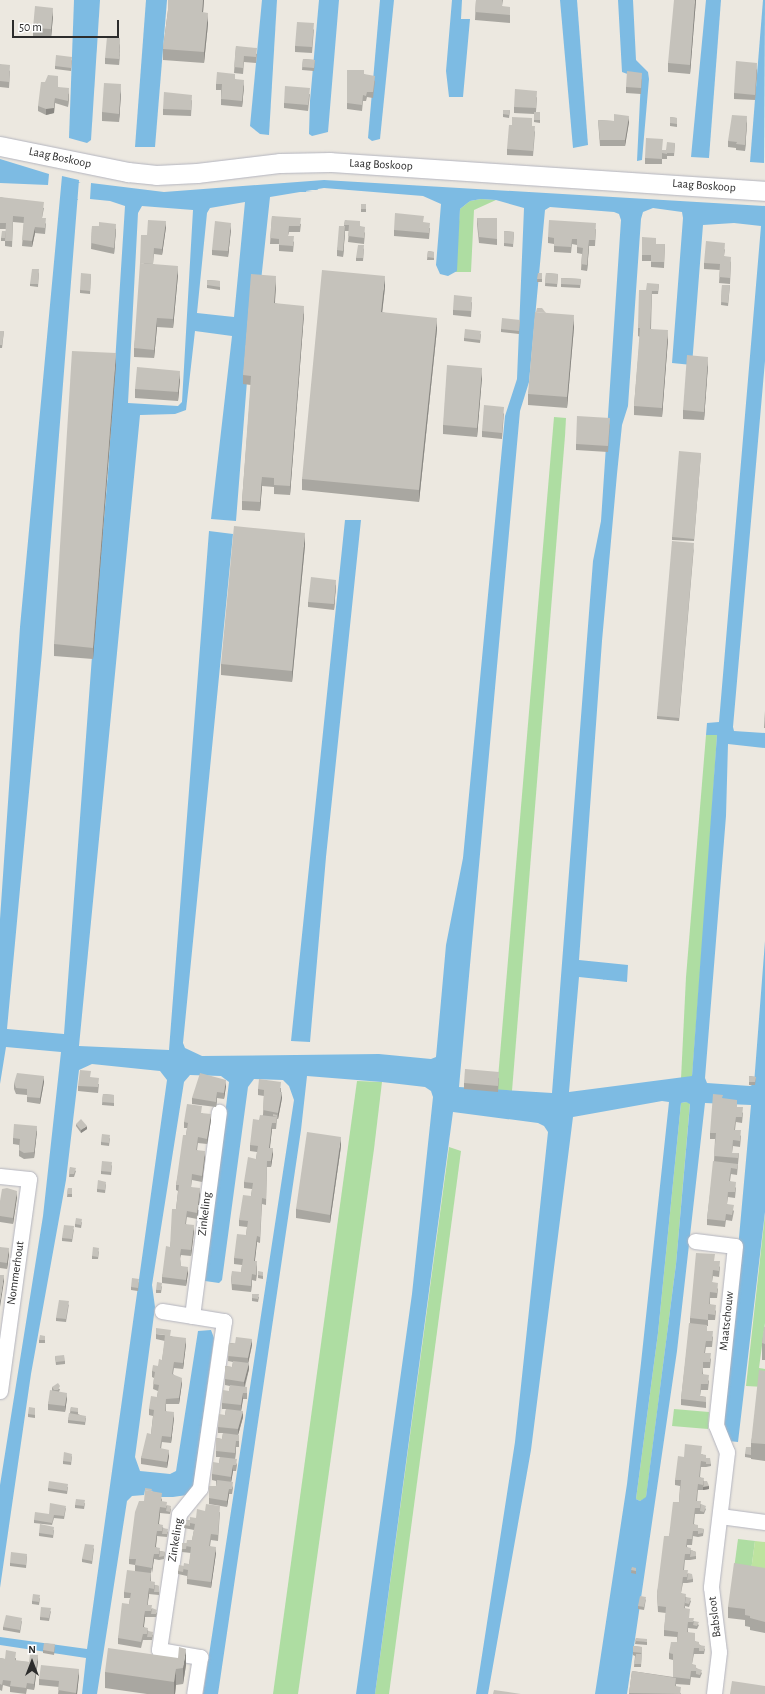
<!DOCTYPE html>
<html>
<head>
<meta charset="utf-8">
<style>
  body { margin:0 }
  #map { position:relative; width:765px; height:1694px; overflow:hidden; background:#ece8e0; font-family:"Alegreya Sans",sans-serif }
  div>[style] { position:absolute }
  .green>* { inset:0; background:#aedda2 }
  .pitch>* { inset:0; background:#bde39f }
  .water>* { inset:0; background:#7dbbe3 }
  .roads { filter:drop-shadow(0 0 1px #b3b4be) drop-shadow(0 0 1px #b3b4be) }
  .minor>* { height:15px; margin:-7.5px; padding:0 7.5px; transform-origin:7.5px; border-radius:7.5px; background:#fff }
  .tertiary>* { height:19px; margin:-9.5px; padding:0 9.5px; transform-origin:9.5px; border-radius:9.5px; background:#fff }
  .wall>* { inset:0; background:#a9a7a1 }
  .shaded-wall>* { inset:0; background:#8a8883 }
  .building>* { inset:0; background:#c5c2bb }
  span { translate:-50% -50%; white-space:nowrap; text-align:center; line-height:1.15; -webkit-text-stroke:4px #fff; paint-order:stroke }
  .street-label { font-size:12px; color:#2c2c2c }
  .north { position:absolute; left:12px; top:1642px; width:40px; height:40px; -webkit-text-stroke:3px #fff; paint-order:stroke; rotate:0deg; font-size:11px; font-weight:700; line-height:16px; text-align:center; color:#2c2c2c }
  .north::after { content:''; display:block; margin:auto; width:14px; height:18px; background:#2c2c2c; clip-path:polygon(50% 0,100% 100%,50% 72%,0 100%) }
  .scale { position:absolute; left:12px; top:20px; width:107px; height:18px; box-sizing:border-box; border:2px solid #2c2c2c; border-top:0; padding-left:5px; font-size:12px; line-height:14px; white-space:nowrap; color:#2c2c2c; -webkit-text-stroke:3px #fff; paint-order:stroke }
</style>
</head>
<body>
<div id="map">
  <div class="green">
    <i style="clip-path:polygon(481px 199px,496px 200px,474px 210px,471px 272px,455px 272px,460px 209px,470px 201px)"></i>
    <i style="clip-path:polygon(554px 417px,566px 418px,565px 436px,512px 1091px,497px 1090px)"></i>
    <i style="clip-path:polygon(706px 735px,717px 735px,708px 873px,692px 1077px,681px 1079px,686px 977px)"></i>
    <i style="clip-path:polygon(357px 1081px,382px 1082px,374px 1149px,298px 1694px,273px 1694px)"></i>
    <i style="clip-path:polygon(686px 1102px,690px 1103px,676px 1264px,646px 1498px,640px 1501px,636px 1499px,658px 1333px,681px 1103px)"></i>
    <i style="clip-path:polygon(449px 1147px,461px 1151px,389px 1694px,375px 1694px)"></i>
    <i style="clip-path:polygon(765px 1214px,765px 1323px,759px 1368px,765px 1369px,765px 1387px,746px 1386px)"></i>
    <i style="clip-path:polygon(674px 1409px,709px 1412px,708px 1429px,672px 1426px)"></i>
    <i style="clip-path:polygon(738px 1539px,755px 1541px,751px 1571px,734px 1569px)"></i>
  </div>
  <div class="pitch">
    <i style="clip-path:polygon(755px 1541px,765px 1542px,765px 1573px,751px 1571px)"></i>
  </div>
  <div class="water">
    <i style="clip-path:polygon(74px 0,100px 0,91px 140px,87px 143px,69px 138px)"></i>
    <i style="clip-path:polygon(146px 0,167px 0,155px 147px,135px 147px)"></i>
    <i style="clip-path:polygon(262px 0,277px 0,269px 135px,260px 134px,250px 126px)"></i>
    <i style="clip-path:polygon(319px 0,339px 0,328px 132px,312px 136px,309px 134px,310px 101px)"></i>
    <i style="clip-path:polygon(380px 0,394px 0,380px 139px,372px 141px,368px 138px)"></i>
    <i style="clip-path:polygon(452px 0,462px 0,461px 19px,470px 19px,463px 97px,449px 97px,446px 71px)"></i>
    <i style="clip-path:polygon(560px 0,577px 0,588px 145px,573px 148px)"></i>
    <i style="clip-path:polygon(618px 0,633px 0,636px 60px,648px 72px,649px 79px,642px 160px,637px 161px,641px 79px,622px 72px)"></i>
    <i style="clip-path:polygon(706px 0,721px 0,709px 158px,691px 157px)"></i>
    <i style="clip-path:polygon(763px 0,765px 0,764px 163px,750px 162px)"></i>
    <i style="clip-path:polygon(0 159px,49px 174px,48px 185px,0 183px)"></i>
    <i style="clip-path:polygon(evenodd,62px 176px,79px 180px,42px 652px,7px 1029px,64px 1034px,92px 656px,108px 473px,125px 206px,110px 201px,90px 199px,91px 183px,164px 192px,324px 180px,765px 206px,765px 361px,733px 727px,734px 731px,765px 733px,765px 748px,728px 744px,726px 816px,705px 1078px,707px 1083px,750px 1086px,754px 1084px,765px 941px,765px 1212px,738px 1442px,728px 1441px,723px 1414px,751px 1105px,705px 1103px,677px 1351px,627px 1694px,595px 1694px,627px 1484px,641px 1363px,669px 1102px,662px 1101px,573px 1117px,531px 1450px,488px 1694px,476px 1694px,515px 1442px,548px 1132px,544px 1126px,538px 1123px,453px 1112px,375px 1694px,356px 1694px,412px 1294px,433px 1097px,431px 1091px,425px 1087px,382px 1082px,307px 1076px,301px 1130px,218px 1694px,203px 1694px,294px 1100px,289px 1086px,283px 1080px,254px 1079px,248px 1087px,222px 1280px,219px 1283px,205px 1281px,229px 1082px,221px 1076px,190px 1075px,184px 1082px,152px 1285px,155px 1307px,135px 1457px,140px 1471px,170px 1474px,176px 1471px,198px 1331px,211px 1330px,214px 1338px,193px 1490px,187px 1495px,173px 1497px,153px 1497px,153px 1491px,145px 1490px,144px 1495px,132px 1496px,127px 1501px,97px 1694px,82px 1694px,86px 1658px,0 1645px,0 1637px,87px 1649px,167px 1080px,160px 1071px,92px 1064px,79px 1070px,66px 1180px,31px 1374px,0 1588px,0 1485px,43px 1216px,61px 1052px,6px 1047px,0 1084px,0 919px,20px 627px,62px 176px,324px 188px,423px 196px,441px 204px,436px 265px,440px 274px,448px 276px,457px 271px,460px 209px,470px 201px,481px 199px,496px 200px,524px 208px,517px 379px,505px 416px,463px 858px,446px 945px,436px 1057px,431px 1059px,379px 1054px,202px 1056px,185px 1048px,183px 1043px,233px 534px,209px 531px,169px 1050px,79px 1046px,140px 415px,175px 414px,186px 410px,195px 331px,232px 336px,211px 519px,236px 521px,247px 381px,243px 381px,249px 307px,261px 281px,270px 197px,324px 188px,62px 176px,245px 202px,234px 317px,197px 313px,207px 213px,210px 208px,245px 202px,62px 176px,142px 206px,193px 210px,182px 402px,178px 406px,128px 403px,138px 213px,142px 206px,62px 176px,550px 207px,614px 212px,619px 214px,621px 220px,601px 521px,593px 561px,552px 1093px,459px 1087px,520px 411px,529px 382px,545px 210px,550px 207px,62px 176px,653px 208px,682px 212px,683px 218px,672px 363px,692px 365px,703px 225px,734px 223px,761px 226px,719px 722px,707px 723px,706px 735px,717px 735px,692px 1076px,569px 1092px,579px 977px,627px 982px,628px 965px,579px 960px,602px 641px,617px 474px,622px 425px,628px 406px,641px 219px,643px 212px,653px 208px,62px 176px,686px 1102px,690px 1104px,676px 1264px,646px 1497px,640px 1501px,636px 1499px,658px 1333px,681px 1103px,686px 1102px)"></i>
    <i style="clip-path:polygon(345px 520px,361px 520px,326px 857px,310px 1042px,291px 1041px)"></i>
  </div>
  <div class="roads">
    <div class="minor">
      <i style="left:0;top:1176px;width:29px;rotate:6deg"></i>
      <i style="left:29px;top:1179px;width:214px;rotate:97.8deg"></i>
      <i style="left:695px;top:1241px;width:40px;rotate:7.1deg"></i>
      <i style="left:735px;top:1246px;width:180px;rotate:96.1deg"></i>
      <i style="left:716px;top:1425px;width:29px;rotate:68deg"></i>
      <i style="left:727px;top:1452px;width:136px;rotate:96.8deg"></i>
      <i style="left:711px;top:1587px;width:65px;rotate:83deg"></i>
      <i style="left:719px;top:1652px;width:42px;rotate:96.8deg"></i>
      <i style="left:162px;top:1311px;width:63px;rotate:9.2deg"></i>
      <i style="left:224px;top:1321px;width:169px;rotate:98.2deg"></i>
      <i style="left:200px;top:1488px;width:33px;rotate:129deg"></i>
      <i style="left:179px;top:1514px;width:137px;rotate:98.4deg"></i>
      <i style="left:159px;top:1650px;width:42px;rotate:9.7deg"></i>
      <i style="left:200px;top:1657px;width:37px;rotate:99deg"></i>
      <i style="left:192px;top:1316px;width:206px;rotate:-82.5deg"></i>
      <i style="left:720px;top:1516px;width:45px;rotate:7.6deg"></i>
    </div>
    <div class="tertiary">
      <i style="left:0;top:146px;width:131px;rotate:11.5deg"></i>
      <i style="left:128px;top:172px;width:28px;rotate:6deg"></i>
      <i style="left:156px;top:175px;width:41px;rotate:-2.8deg"></i>
      <i style="left:197px;top:173px;width:84px;rotate:-6.9deg"></i>
      <i style="left:280px;top:163px;width:50px;rotate:-1.1deg"></i>
      <i style="left:330px;top:162px;width:436px;rotate:3.8deg"></i>
    </div>
  </div>
  <div class="wall">
    <i style="clip-path:polygon(168px 0,204px 0,203px 13px,208px 24px,204px 63px,163px 60px,163px 49px,168px 10px)"></i>
    <i style="clip-path:polygon(476px 0,503px 0,502px 6px,510px 15px,510px 23px,475px 20px)"></i>
    <i style="clip-path:polygon(696px 0,690px 74px,668px 72px,668px 63px)"></i>
    <i style="clip-path:polygon(53px 16px,51px 38px,33px 36px,33px 28px)"></i>
    <i style="clip-path:polygon(314px 29px,312px 53px,295px 52px,295px 46px)"></i>
    <i style="clip-path:polygon(120px 44px,119px 65px,105px 64px,105px 58px)"></i>
    <i style="clip-path:polygon(236px 46px,257px 54px,256px 63px,244px 62px,243px 74px,234px 73px)"></i>
    <i style="clip-path:polygon(303px 59px,315px 60px,314px 71px,302px 70px)"></i>
    <i style="clip-path:polygon(72px 60px,71px 71px,55px 69px,55px 66px)"></i>
    <i style="clip-path:polygon(0 64px,10px 71px,9px 88px,0 87px)"></i>
    <i style="clip-path:polygon(757px 69px,755px 100px,734px 99px,734px 93px)"></i>
    <i style="clip-path:polygon(347px 70px,364px 74px,375px 81px,373px 98px,367px 97px,366px 101px,363px 101px,362px 111px,347px 109px)"></i>
    <i style="clip-path:polygon(235px 79px,244px 86px,242px 107px,221px 105px,221px 90px,216px 90px,216px 84px)"></i>
    <i style="clip-path:polygon(642px 79px,641px 94px,626px 93px,626px 87px)"></i>
    <i style="clip-path:polygon(58px 87px,69px 94px,68px 107px,55px 103px,54px 113px,46px 115px,38px 111px,38px 106px)"></i>
    <i style="clip-path:polygon(121px 93px,119px 122px,102px 121px,102px 112px)"></i>
    <i style="clip-path:polygon(310px 94px,308px 111px,284px 108px,284px 103px)"></i>
    <i style="clip-path:polygon(537px 97px,536px 112px,540px 112px,540px 123px,534px 122px,534px 114px,514px 113px,514px 107px)"></i>
    <i style="clip-path:polygon(192px 100px,191px 116px,163px 115px,163px 109px)"></i>
    <i style="clip-path:polygon(503px 110px,510px 110px,509px 118px,503px 117px)"></i>
    <i style="clip-path:polygon(670px 117px,677px 118px,677px 127px,670px 126px)"></i>
    <i style="clip-path:polygon(598px 120px,629px 122px,625px 146px,600px 146px)"></i>
    <i style="clip-path:polygon(747px 122px,745px 151px,736px 150px,736px 148px,728px 147px,728px 141px)"></i>
    <i style="clip-path:polygon(532px 126px,535px 132px,533px 156px,507px 155px,507px 149px)"></i>
    <i style="clip-path:polygon(675px 143px,674px 156px,667px 156px,667px 159px,662px 159px,662px 164px,645px 164px,645px 158px,663px 150px,666px 150px)"></i>
    <i style="clip-path:polygon(0 197px,44px 208px,42px 218px,46px 224px,45px 234px,35px 233px,32px 247px,22px 246px,24px 223px,13px 222px,12px 247px,5px 246px,5px 241px,1px 241px,1px 238px,6px 231px,6px 229px,0 229px)"></i>
    <i style="clip-path:polygon(361px 204px,366px 204px,366px 212px,361px 212px)"></i>
    <i style="clip-path:polygon(272px 216px,301px 224px,300px 232px,289px 232px,288px 236px,294px 242px,293px 252px,279px 251px,279px 244px,270px 244px)"></i>
    <i style="clip-path:polygon(477px 218px,497px 218px,497px 245px,479px 243px,477px 224px)"></i>
    <i style="clip-path:polygon(345px 220px,360px 226px,365px 233px,364px 244px,348px 242px,349px 231px,345px 231px,343px 257px,337px 256px,337px 250px,344px 226px)"></i>
    <i style="clip-path:polygon(92px 226px,116px 229px,114px 254px,91px 249px)"></i>
    <i style="clip-path:polygon(166px 227px,162px 255px,154px 254px,153px 264px,178px 275px,173px 328px,157px 327px,154px 358px,134px 357px,134px 348px,147px 235px)"></i>
    <i style="clip-path:polygon(430px 228px,429px 239px,394px 236px,394px 230px)"></i>
    <i style="clip-path:polygon(231px 229px,228px 257px,212px 255px,212px 250px)"></i>
    <i style="clip-path:polygon(596px 229px,595px 246px,589px 246px,587px 271px,581px 270px,582px 254px,577px 253px,577px 245px,572px 244px,571px 253px,554px 252px,554px 244px,548px 243px,548px 237px)"></i>
    <i style="clip-path:polygon(504px 231px,514px 232px,513px 247px,504px 246px)"></i>
    <i style="clip-path:polygon(642px 237px,656px 244px,665px 244px,664px 268px,651px 267px,651px 261px,642px 261px)"></i>
    <i style="clip-path:polygon(364px 248px,363px 261px,356px 261px,356px 258px)"></i>
    <i style="clip-path:polygon(725px 249px,724px 256px,731px 262px,730px 284px,719px 283px,720px 270px,704px 269px,704px 263px)"></i>
    <i style="clip-path:polygon(428px 251px,434px 252px,434px 260px,427px 260px)"></i>
    <i style="clip-path:polygon(39px 272px,38px 287px,30px 286px,30px 284px)"></i>
    <i style="clip-path:polygon(538px 273px,542px 273px,542px 282px,537px 282px)"></i>
    <i style="clip-path:polygon(546px 273px,558px 274px,557px 287px,545px 286px)"></i>
    <i style="clip-path:polygon(91px 274px,90px 294px,80px 293px,80px 290px)"></i>
    <i style="clip-path:polygon(561px 278px,581px 279px,580px 288px,561px 287px)"></i>
    <i style="clip-path:polygon(207px 280px,220px 281px,220px 290px,207px 288px)"></i>
    <i style="clip-path:polygon(659px 284px,658px 294px,652px 294px,651px 329px,668px 339px,662px 417px,634px 415px,634px 406px,640px 337px,638px 336px,638px 328px,646px 290px)"></i>
    <i style="clip-path:polygon(276px 285px,275px 303px,304px 314px,290px 495px,274px 494px,274px 487px,262px 486px,260px 511px,242px 510px,242px 501px,251px 385px,243px 384px,243px 375px)"></i>
    <i style="clip-path:polygon(722px 285px,730px 285px,728px 306px,721px 305px)"></i>
    <i style="clip-path:polygon(385px 287px,382px 312px,437px 329px,419px 502px,302px 490px,302px 479px)"></i>
    <i style="clip-path:polygon(472px 302px,471px 317px,453px 315px,453px 310px)"></i>
    <i style="clip-path:polygon(546px 313px,574px 327px,567px 408px,528px 405px,528px 394px)"></i>
    <i style="clip-path:polygon(520px 320px,519px 334px,501px 332px,501px 329px)"></i>
    <i style="clip-path:polygon(0 331px,4px 331px,2px 348px,0 348px)"></i>
    <i style="clip-path:polygon(481px 334px,480px 343px,464px 341px,464px 338px)"></i>
    <i style="clip-path:polygon(116px 364px,93px 659px,54px 656px,54px 644px)"></i>
    <i style="clip-path:polygon(708px 365px,704px 420px,683px 419px,683px 410px)"></i>
    <i style="clip-path:polygon(482px 377px,477px 437px,443px 434px,443px 425px)"></i>
    <i style="clip-path:polygon(180px 379px,178px 401px,135px 398px,135px 389px)"></i>
    <i style="clip-path:polygon(504px 413px,502px 439px,482px 437px,482px 431px)"></i>
    <i style="clip-path:polygon(610px 424px,608px 452px,576px 450px,576px 444px)"></i>
    <i style="clip-path:polygon(701px 453px,694px 541px,672px 540px,672px 537px)"></i>
    <i style="clip-path:polygon(305px 545px,292px 682px,221px 675px,221px 664px)"></i>
    <i style="clip-path:polygon(694px 546px,679px 721px,657px 719px,657px 716px)"></i>
    <i style="clip-path:polygon(336px 585px,334px 610px,308px 607px,308px 602px)"></i>
    <i style="clip-path:polygon(765px 711px,765px 728px,764px 728px)"></i>
    <i style="clip-path:polygon(749px 1076px,756px 1077px,755px 1085px,749px 1085px)"></i>
    <i style="clip-path:polygon(499px 1078px,498px 1092px,464px 1089px,464px 1083px)"></i>
    <i style="clip-path:polygon(44px 1082px,40px 1104px,27px 1102px,27px 1095px,16px 1094px,14px 1089px,14px 1083px)"></i>
    <i style="clip-path:polygon(99px 1084px,98px 1093px,78px 1091px,78px 1086px)"></i>
    <i style="clip-path:polygon(226px 1086px,224px 1099px,217px 1098px,216px 1107px,192px 1104px,192px 1098px)"></i>
    <i style="clip-path:polygon(281px 1088px,281px 1092px,282px 1098px,278px 1119px,277px 1119px,276px 1129px,272px 1129px,270px 1148px,273px 1154px,271px 1167px,267px 1167px,266px 1205px,262px 1204px,260px 1243px,257px 1242px,255px 1261px,257px 1267px,256px 1281px,252px 1280px,251px 1292px,232px 1290px,231px 1277px,241px 1272px,242px 1265px,234px 1264px,234px 1258px,246px 1235px,247px 1227px,239px 1226px,239px 1220px,251px 1196px,252px 1189px,244px 1188px,244px 1182px,256px 1159px,257px 1152px,250px 1151px,250px 1145px,259px 1120px,263px 1115px,264px 1096px,258px 1095px,258px 1089px)"></i>
    <i style="clip-path:polygon(103px 1094px,114px 1095px,114px 1106px,102px 1105px)"></i>
    <i style="clip-path:polygon(723px 1098px,737px 1107px,743px 1113px,742px 1123px,736px 1122px,735px 1130px,741px 1136px,740px 1147px,733px 1146px,732px 1153px,739px 1153px,738px 1164px,724px 1163px,738px 1164px,737px 1175px,731px 1174px,730px 1181px,736px 1188px,735px 1198px,728px 1197px,727px 1204px,734px 1211px,732px 1221px,726px 1220px,725px 1227px,707px 1225px,707px 1219px,714px 1162px,715px 1139px,710px 1139px,710px 1133px)"></i>
    <i style="clip-path:polygon(202px 1113px,211px 1120px,207px 1144px,198px 1143px,197px 1150px,205px 1157px,202px 1182px,192px 1180px,191px 1187px,200px 1194px,197px 1219px,187px 1217px,186px 1224px,194px 1231px,191px 1256px,181px 1255px,180px 1259px,181px 1266px,188px 1273px,186px 1286px,162px 1283px,162px 1277px,170px 1247px,176px 1209px,178px 1191px,176px 1190px,176px 1185px,186px 1135px,187px 1128px,184px 1128px,184px 1122px)"></i>
    <i style="clip-path:polygon(76px 1124px,87px 1129px,81px 1133px,76px 1126px)"></i>
    <i style="clip-path:polygon(37px 1131px,34px 1158px,24px 1159px,19px 1156px,19px 1145px,13px 1144px,13px 1138px)"></i>
    <i style="clip-path:polygon(110px 1138px,109px 1146px,101px 1145px,101px 1142px)"></i>
    <i style="clip-path:polygon(341px 1146px,330px 1223px,296px 1218px,296px 1209px)"></i>
    <i style="clip-path:polygon(112px 1165px,111px 1175px,101px 1174px,101px 1171px)"></i>
    <i style="clip-path:polygon(70px 1167px,76px 1171px,74px 1177px,69px 1177px)"></i>
    <i style="clip-path:polygon(106px 1184px,105px 1193px,97px 1192px,97px 1189px)"></i>
    <i style="clip-path:polygon(68px 1188px,72px 1188px,72px 1197px,67px 1197px)"></i>
    <i style="clip-path:polygon(17px 1197px,13px 1224px,0 1222px,0 1201px)"></i>
    <i style="clip-path:polygon(82px 1222px,81px 1228px,75px 1227px,75px 1224px)"></i>
    <i style="clip-path:polygon(74px 1229px,72px 1242px,62px 1241px,62px 1238px)"></i>
    <i style="clip-path:polygon(0 1247px,9px 1254px,7px 1269px,0 1268px)"></i>
    <i style="clip-path:polygon(99px 1251px,98px 1259px,92px 1259px,92px 1256px)"></i>
    <i style="clip-path:polygon(714px 1261px,720px 1267px,719px 1277px,713px 1276px,712px 1282px,718px 1289px,717px 1298px,710px 1298px,710px 1304px,716px 1311px,715px 1320px,708px 1320px,708px 1326px,707px 1326px,707px 1331px,713px 1337px,712px 1347px,706px 1347px,705px 1353px,711px 1359px,710px 1368px,703px 1368px,703px 1374px,709px 1381px,708px 1390px,701px 1390px,700px 1396px,706px 1397px,706px 1408px,681px 1405px,681px 1399px,690px 1323px,690px 1318px)"></i>
    <i style="clip-path:polygon(263px 1272px,263px 1279px,258px 1278px,258px 1275px)"></i>
    <i style="clip-path:polygon(139px 1282px,138px 1291px,131px 1290px,131px 1287px)"></i>
    <i style="clip-path:polygon(162px 1286px,161px 1293px,156px 1293px,156px 1290px)"></i>
    <i style="clip-path:polygon(252px 1294px,259px 1297px,258px 1302px,252px 1301px)"></i>
    <i style="clip-path:polygon(69px 1304px,66px 1322px,56px 1321px,56px 1318px)"></i>
    <i style="clip-path:polygon(765px 1326px,765px 1360px,762px 1360px,762px 1343px)"></i>
    <i style="clip-path:polygon(156px 1334px,171px 1336px,186px 1344px,183px 1369px,174px 1368px,173px 1374px,182px 1383px,179px 1404px,166px 1404px,166px 1411px,174px 1418px,171px 1443px,162px 1442px,161px 1449px,169px 1456px,167px 1468px,141px 1464px,141px 1458px,151px 1434px,153px 1416px,149px 1415px,149px 1409px,157px 1397px,158px 1391px,153px 1389px,154px 1378px,152px 1377px,152px 1371px,158px 1366px,162px 1360px,165px 1341px,156px 1339px)"></i>
    <i style="clip-path:polygon(45px 1339px,45px 1343px,39px 1343px,39px 1340px)"></i>
    <i style="clip-path:polygon(229px 1343px,252px 1345px,248px 1363px,249px 1369px,245px 1387px,247px 1393px,247px 1399px,243px 1399px,241px 1411px,243px 1417px,238px 1435px,239px 1441px,239px 1447px,236px 1447px,235px 1459px,237px 1465px,236px 1471px,233px 1471px,231px 1482px,233px 1488px,232px 1494px,229px 1494px,227px 1507px,209px 1504px,209px 1498px,216px 1486px,216px 1481px,212px 1480px,212px 1474px,219px 1463px,220px 1457px,216px 1457px,216px 1438px,222px 1439px,223px 1433px,218px 1433px,218px 1427px,225px 1415px,226px 1409px,222px 1409px,222px 1403px,229px 1391px,230px 1386px,225px 1385px,225px 1366px,232px 1367px,233px 1362px,228px 1361px)"></i>
    <i style="clip-path:polygon(55px 1356px,65px 1361px,65px 1364px,56px 1365px)"></i>
    <i style="clip-path:polygon(765px 1371px,765px 1461px,751px 1459px,751px 1458px,745px 1457px,745px 1454px,751px 1447px,751px 1443px)"></i>
    <i style="clip-path:polygon(52px 1387px,60px 1389px,59px 1392px,67px 1398px,65px 1412px,48px 1410px,48px 1404px,52px 1391px)"></i>
    <i style="clip-path:polygon(71px 1407px,78px 1411px,78px 1414px,86px 1418px,85px 1425px,68px 1423px,68px 1420px,70px 1413px)"></i>
    <i style="clip-path:polygon(35px 1411px,35px 1418px,28px 1417px,28px 1414px)"></i>
    <i style="clip-path:polygon(702px 1454px,706px 1458px,711px 1464px,711px 1466px,706px 1467px,701px 1467px,700px 1477px,704px 1481px,709px 1489px,703px 1490px,698px 1490px,697px 1501px,706px 1509px,704px 1514px,695px 1514px,694px 1524px,698px 1528px,704px 1529px,703px 1536px,698px 1537px,693px 1536px,692px 1545px,687px 1545px,687px 1547px,691px 1550px,696px 1552px,696px 1559px,690px 1560px,685px 1560px,684px 1570px,693px 1579px,693px 1582px,687px 1583px,683px 1583px,681px 1593px,691px 1601px,689px 1607px,685px 1606px,685px 1605px,685px 1608px,689px 1618px,699px 1625px,697px 1629px,688px 1628px,688px 1632px,695px 1641px,705px 1649px,704px 1654px,694px 1654px,692px 1664px,702px 1673px,700px 1678px,691px 1677px,690px 1685px,676px 1684px,676px 1686px,681px 1694px,629px 1694px,632px 1671px,673px 1677px,673px 1660px,669px 1659px,669px 1653px,677px 1642px,677px 1637px,664px 1636px,664px 1630px,666px 1613px,658px 1612px,657px 1593px,669px 1536px,679px 1502px,680px 1486px,675px 1485px,675px 1480px,684px 1457px)"></i>
    <i style="clip-path:polygon(72px 1456px,71px 1465px,63px 1464px,63px 1461px)"></i>
    <i style="clip-path:polygon(68px 1487px,67px 1494px,48px 1491px,48px 1488px)"></i>
    <i style="clip-path:polygon(152px 1491px,162px 1499px,162px 1502px,171px 1509px,170px 1514px,160px 1513px,159px 1524px,168px 1532px,167px 1537px,157px 1536px,156px 1547px,160px 1551px,165px 1552px,164px 1559px,159px 1560px,154px 1559px,151px 1573px,151px 1582px,155px 1585px,159px 1586px,159px 1595px,149px 1594px,147px 1605px,157px 1613px,156px 1617px,145px 1617px,144px 1627px,153px 1635px,152px 1640px,143px 1640px,141px 1648px,118px 1644px,118px 1638px,129px 1604px,130px 1598px,124px 1598px,124px 1592px,135px 1571px,135px 1565px,129px 1564px,129px 1559px)"></i>
    <i style="clip-path:polygon(85px 1503px,84px 1509px,75px 1508px,75px 1505px)"></i>
    <i style="clip-path:polygon(66px 1508px,64px 1519px,54px 1518px,52px 1525px,34px 1523px,34px 1520px)"></i>
    <i style="clip-path:polygon(220px 1512px,218px 1541px,211px 1540px,210px 1546px,216px 1553px,211px 1588px,187px 1584px,187px 1576px,178px 1574px,178px 1571px,184px 1566px,189px 1564px,191px 1553px,182px 1552px,182px 1543px,187px 1543px,192px 1540px,194px 1530px,184px 1528px,185px 1520px,190px 1520px,196px 1518px)"></i>
    <i style="clip-path:polygon(54px 1530px,53px 1538px,39px 1536px,39px 1533px)"></i>
    <i style="clip-path:polygon(94px 1548px,92px 1564px,82px 1562px,82px 1559px)"></i>
    <i style="clip-path:polygon(27px 1556px,26px 1568px,10px 1566px,10px 1563px)"></i>
    <i style="clip-path:polygon(632px 1567px,636px 1571px,636px 1574px,631px 1573px)"></i>
    <i style="clip-path:polygon(765px 1568px,765px 1633px,750px 1630px,750px 1627px,745px 1626px,745px 1620px,728px 1618px,728px 1607px)"></i>
    <i style="clip-path:polygon(40px 1598px,39px 1605px,32px 1604px,32px 1601px)"></i>
    <i style="clip-path:polygon(646px 1599px,644px 1610px,638px 1609px,638px 1606px)"></i>
    <i style="clip-path:polygon(51px 1611px,49px 1621px,40px 1620px,40px 1617px)"></i>
    <i style="clip-path:polygon(22px 1621px,20px 1633px,3px 1630px,3px 1627px)"></i>
    <i style="clip-path:polygon(636px 1638px,647px 1642px,647px 1645px,635px 1644px)"></i>
    <i style="clip-path:polygon(633px 1646px,642px 1647px,641px 1667px,634px 1667px,635px 1656px,633px 1655px)"></i>
    <i style="clip-path:polygon(55px 1647px,54px 1655px,43px 1653px,43px 1650px)"></i>
    <i style="clip-path:polygon(0 1658px,5px 1659px,16px 1658px,16px 1661px,29px 1662px,38px 1661px,34px 1690px,27px 1689px,26px 1694px,10px 1692px,10px 1687px,3px 1685px,2px 1691px,0 1690px)"></i>
    <i style="clip-path:polygon(186px 1665px,183px 1684px,176px 1685px,175px 1694px,147px 1694px,105px 1688px,105px 1672px)"></i>
    <i style="clip-path:polygon(79px 1675px,77px 1694px,58px 1694px,59px 1687px,39px 1685px,39px 1679px)"></i>
  </div>
  <div class="shaded-wall">
    <i style="clip-path:polygon(203px 0,204px 0,202px 24px,202px 12px)"></i>
    <i style="clip-path:polygon(695px 0,696px 0,690px 74px,690px 65px)"></i>
    <i style="clip-path:polygon(53px 8px,53px 16px,51px 38px,51px 29px)"></i>
    <i style="clip-path:polygon(208px 13px,208px 24px,204px 63px,204px 52px)"></i>
    <i style="clip-path:polygon(120px 38px,120px 44px,119px 65px,119px 59px)"></i>
    <i style="clip-path:polygon(757px 63px,757px 69px,755px 100px,755px 95px)"></i>
    <i style="clip-path:polygon(244px 80px,244px 86px,242px 107px,242px 101px)"></i>
    <i style="clip-path:polygon(121px 84px,121px 93px,119px 122px,119px 114px)"></i>
    <i style="clip-path:polygon(69px 88px,69px 94px,68px 107px,68px 101px)"></i>
    <i style="clip-path:polygon(55px 98px,54px 113px,46px 115px,46px 109px)"></i>
    <i style="clip-path:polygon(629px 116px,629px 122px,625px 146px,625px 140px)"></i>
    <i style="clip-path:polygon(747px 116px,747px 122px,745px 151px,745px 145px)"></i>
    <i style="clip-path:polygon(166px 221px,166px 227px,162px 255px,162px 249px)"></i>
    <i style="clip-path:polygon(231px 223px,231px 229px,228px 257px,228px 251px)"></i>
    <i style="clip-path:polygon(116px 224px,116px 229px,114px 254px,114px 248px)"></i>
    <i style="clip-path:polygon(345px 226px,345px 232px,343px 257px,343px 251px)"></i>
    <i style="clip-path:polygon(35px 227px,35px 233px,32px 247px,32px 241px)"></i>
    <i style="clip-path:polygon(589px 240px,589px 246px,587px 271px,587px 265px)"></i>
    <i style="clip-path:polygon(178px 266px,178px 275px,173px 328px,173px 319px)"></i>
    <i style="clip-path:polygon(276px 276px,276px 285px,274px 312px,274px 303px)"></i>
    <i style="clip-path:polygon(385px 276px,385px 287px,381px 323px,381px 312px)"></i>
    <i style="clip-path:polygon(304px 306px,304px 314px,290px 495px,290px 486px)"></i>
    <i style="clip-path:polygon(574px 315px,574px 327px,567px 408px,567px 397px)"></i>
    <i style="clip-path:polygon(157px 318px,157px 327px,154px 358px,154px 350px)"></i>
    <i style="clip-path:polygon(437px 318px,437px 329px,419px 502px,419px 490px)"></i>
    <i style="clip-path:polygon(668px 330px,668px 339px,662px 417px,662px 408px)"></i>
    <i style="clip-path:polygon(116px 353px,116px 364px,93px 659px,93px 648px)"></i>
    <i style="clip-path:polygon(708px 357px,708px 365px,704px 420px,704px 412px)"></i>
    <i style="clip-path:polygon(482px 368px,482px 377px,477px 437px,477px 428px)"></i>
    <i style="clip-path:polygon(180px 371px,180px 379px,178px 401px,178px 392px)"></i>
    <i style="clip-path:polygon(262px 477px,262px 486px,260px 511px,260px 502px)"></i>
    <i style="clip-path:polygon(305px 533px,305px 545px,292px 682px,292px 671px)"></i>
    <i style="clip-path:polygon(336px 580px,336px 585px,334px 610px,334px 604px)"></i>
    <i style="clip-path:polygon(44px 1076px,44px 1082px,40px 1104px,40px 1098px)"></i>
    <i style="clip-path:polygon(226px 1080px,226px 1086px,224px 1099px,224px 1093px)"></i>
    <i style="clip-path:polygon(217px 1092px,217px 1098px,216px 1107px,216px 1102px)"></i>
    <i style="clip-path:polygon(282px 1092px,282px 1098px,278px 1119px,278px 1113px)"></i>
    <i style="clip-path:polygon(211px 1114px,211px 1120px,207px 1144px,207px 1139px)"></i>
    <i style="clip-path:polygon(272px 1123px,272px 1129px,269px 1153px,269px 1148px)"></i>
    <i style="clip-path:polygon(37px 1126px,37px 1131px,34px 1158px,34px 1152px)"></i>
    <i style="clip-path:polygon(87px 1126px,87px 1129px,81px 1133px,81px 1130px)"></i>
    <i style="clip-path:polygon(341px 1137px,341px 1146px,330px 1223px,330px 1215px)"></i>
    <i style="clip-path:polygon(273px 1148px,273px 1154px,271px 1167px,271px 1161px)"></i>
    <i style="clip-path:polygon(205px 1151px,205px 1157px,202px 1182px,202px 1176px)"></i>
    <i style="clip-path:polygon(200px 1188px,200px 1194px,197px 1219px,197px 1213px)"></i>
    <i style="clip-path:polygon(17px 1191px,17px 1197px,13px 1224px,13px 1218px)"></i>
    <i style="clip-path:polygon(194px 1225px,194px 1231px,191px 1256px,191px 1250px)"></i>
    <i style="clip-path:polygon(257px 1236px,257px 1242px,254px 1267px,254px 1261px)"></i>
    <i style="clip-path:polygon(9px 1248px,9px 1254px,7px 1269px,7px 1263px)"></i>
    <i style="clip-path:polygon(257px 1261px,257px 1267px,256px 1281px,256px 1275px)"></i>
    <i style="clip-path:polygon(188px 1267px,188px 1273px,186px 1286px,186px 1280px)"></i>
    <i style="clip-path:polygon(252px 1274px,252px 1280px,251px 1292px,251px 1286px)"></i>
    <i style="clip-path:polygon(4px 1275px,4px 1281px,0 1307px,0 1301px)"></i>
    <i style="clip-path:polygon(186px 1338px,186px 1344px,183px 1369px,183px 1363px)"></i>
    <i style="clip-path:polygon(252px 1339px,252px 1345px,248px 1364px,248px 1358px)"></i>
    <i style="clip-path:polygon(249px 1363px,249px 1369px,244px 1387px,244px 1382px)"></i>
    <i style="clip-path:polygon(182px 1378px,182px 1383px,179px 1404px,179px 1398px)"></i>
    <i style="clip-path:polygon(67px 1393px,67px 1398px,65px 1412px,65px 1406px)"></i>
    <i style="clip-path:polygon(243px 1393px,243px 1399px,241px 1411px,241px 1405px)"></i>
    <i style="clip-path:polygon(243px 1411px,243px 1417px,238px 1435px,238px 1429px)"></i>
    <i style="clip-path:polygon(174px 1412px,174px 1418px,171px 1443px,171px 1437px)"></i>
    <i style="clip-path:polygon(236px 1441px,236px 1447px,235px 1459px,235px 1453px)"></i>
    <i style="clip-path:polygon(169px 1450px,169px 1456px,167px 1468px,167px 1462px)"></i>
    <i style="clip-path:polygon(233px 1465px,233px 1471px,231px 1483px,231px 1477px)"></i>
    <i style="clip-path:polygon(704px 1484px,709px 1486px,709px 1489px,703px 1490px,703px 1485px)"></i>
    <i style="clip-path:polygon(229px 1489px,229px 1494px,227px 1507px,227px 1501px)"></i>
    <i style="clip-path:polygon(160px 1507px,160px 1513px,158px 1530px,158px 1524px)"></i>
    <i style="clip-path:polygon(157px 1531px,157px 1536px,155px 1553px,155px 1547px)"></i>
    <i style="clip-path:polygon(216px 1547px,216px 1553px,211px 1588px,211px 1582px)"></i>
    <i style="clip-path:polygon(154px 1554px,154px 1559px,152px 1573px,152px 1568px)"></i>
    <i style="clip-path:polygon(149px 1588px,149px 1594px,147px 1610px,147px 1605px)"></i>
    <i style="clip-path:polygon(145px 1611px,145px 1617px,143px 1633px,143px 1627px)"></i>
    <i style="clip-path:polygon(186px 1649px,186px 1665px,183px 1684px,183px 1668px)"></i>
    <i style="clip-path:polygon(38px 1655px,38px 1661px,34px 1690px,34px 1684px)"></i>
    <i style="clip-path:polygon(79px 1669px,79px 1675px,77px 1694px,76px 1694px)"></i>
    <i style="clip-path:polygon(176px 1669px,176px 1685px,175px 1694px,174px 1694px,174px 1682px)"></i>
  </div>
  <div class="building">
    <i style="clip-path:polygon(168px 0,203px 0,202px 12px,208px 13px,204px 52px,163px 49px,168px 10px)"></i>
    <i style="clip-path:polygon(476px 0,502px 0,502px 6px,510px 7px,510px 15px,475px 12px)"></i>
    <i style="clip-path:polygon(674px 0,695px 0,690px 65px,668px 63px)"></i>
    <i style="clip-path:polygon(35px 6px,53px 8px,51px 29px,33px 28px)"></i>
    <i style="clip-path:polygon(297px 22px,314px 23px,312px 47px,295px 46px)"></i>
    <i style="clip-path:polygon(107px 37px,120px 38px,119px 59px,105px 58px)"></i>
    <i style="clip-path:polygon(236px 46px,257px 48px,256px 57px,244px 56px,243px 68px,234px 67px)"></i>
    <i style="clip-path:polygon(56px 55px,72px 57px,71px 68px,55px 66px)"></i>
    <i style="clip-path:polygon(303px 59px,315px 60px,314px 68px,302px 67px)"></i>
    <i style="clip-path:polygon(736px 61px,757px 63px,755px 95px,734px 93px)"></i>
    <i style="clip-path:polygon(0 64px,10px 65px,9px 82px,0 81px)"></i>
    <i style="clip-path:polygon(347px 70px,364px 70px,364px 74px,375px 76px,373px 92px,367px 92px,366px 96px,363px 95px,362px 105px,347px 103px)"></i>
    <i style="clip-path:polygon(627px 71px,642px 73px,641px 88px,626px 87px)"></i>
    <i style="clip-path:polygon(217px 72px,235px 74px,235px 79px,244px 80px,242px 101px,221px 99px,222px 84px,216px 84px)"></i>
    <i style="clip-path:polygon(48px 75px,58px 76px,58px 87px,69px 88px,68px 101px,55px 98px,54px 108px,46px 109px,38px 106px,41px 82px,45px 82px)"></i>
    <i style="clip-path:polygon(104px 83px,121px 84px,119px 114px,102px 112px)"></i>
    <i style="clip-path:polygon(285px 86px,310px 88px,308px 105px,284px 103px)"></i>
    <i style="clip-path:polygon(515px 89px,537px 91px,536px 108px,514px 107px)"></i>
    <i style="clip-path:polygon(164px 92px,192px 95px,191px 110px,163px 109px)"></i>
    <i style="clip-path:polygon(503px 110px,510px 110px,509px 115px,503px 114px)"></i>
    <i style="clip-path:polygon(534px 112px,540px 112px,540px 120px,534px 120px)"></i>
    <i style="clip-path:polygon(614px 114px,629px 116px,625px 140px,600px 140px,598px 120px,614px 121px)"></i>
    <i style="clip-path:polygon(732px 115px,747px 116px,745px 145px,736px 144px,737px 142px,728px 141px)"></i>
    <i style="clip-path:polygon(512px 117px,532px 118px,532px 126px,535px 126px,533px 151px,507px 149px,509px 125px,512px 125px)"></i>
    <i style="clip-path:polygon(670px 117px,677px 118px,677px 124px,670px 123px)"></i>
    <i style="clip-path:polygon(646px 138px,663px 139px,662px 150px,667px 150px,667px 154px,662px 153px,662px 159px,645px 158px)"></i>
    <i style="clip-path:polygon(667px 142px,675px 143px,674px 153px,667px 153px,667px 150px,666px 150px)"></i>
    <i style="clip-path:polygon(0 197px,44px 202px,42px 218px,46px 218px,45px 228px,35px 227px,32px 241px,22px 240px,24px 217px,13px 216px,12px 241px,5px 241px,6px 223px,0 223px)"></i>
    <i style="clip-path:polygon(361px 204px,366px 204px,366px 209px,361px 209px)"></i>
    <i style="clip-path:polygon(395px 213px,424px 216px,423px 222px,430px 223px,429px 233px,394px 230px)"></i>
    <i style="clip-path:polygon(272px 216px,301px 218px,300px 226px,289px 226px,288px 236px,294px 236px,293px 246px,279px 245px,279px 239px,270px 238px)"></i>
    <i style="clip-path:polygon(477px 218px,497px 218px,497px 239px,479px 237px)"></i>
    <i style="clip-path:polygon(148px 220px,166px 221px,162px 249px,154px 248px,153px 264px,140px 263px,141px 235px,147px 235px)"></i>
    <i style="clip-path:polygon(345px 220px,360px 221px,360px 226px,365px 227px,364px 238px,348px 236px,349px 225px,344px 225px)"></i>
    <i style="clip-path:polygon(549px 220px,596px 223px,595px 240px,589px 240px,587px 265px,581px 264px,583px 248px,577px 247px,577px 239px,572px 239px,571px 247px,554px 246px,554px 238px,548px 237px)"></i>
    <i style="clip-path:polygon(215px 221px,231px 223px,228px 251px,212px 250px)"></i>
    <i style="clip-path:polygon(99px 222px,116px 224px,114px 248px,91px 243px,92px 226px,99px 226px)"></i>
    <i style="clip-path:polygon(339px 226px,345px 226px,343px 251px,337px 250px)"></i>
    <i style="clip-path:polygon(2px 231px,6px 231px,5px 238px,1px 238px)"></i>
    <i style="clip-path:polygon(504px 231px,514px 232px,513px 244px,504px 243px)"></i>
    <i style="clip-path:polygon(642px 237px,656px 238px,656px 244px,665px 244px,664px 262px,651px 262px,651px 255px,642px 255px)"></i>
    <i style="clip-path:polygon(706px 241px,725px 243px,724px 256px,731px 257px,730px 278px,719px 277px,720px 264px,704px 263px)"></i>
    <i style="clip-path:polygon(358px 245px,364px 245px,363px 258px,356px 258px)"></i>
    <i style="clip-path:polygon(428px 251px,434px 252px,434px 258px,427px 257px)"></i>
    <i style="clip-path:polygon(140px 263px,178px 266px,173px 319px,157px 318px,154px 350px,134px 348px)"></i>
    <i style="clip-path:polygon(32px 269px,39px 269px,38px 284px,30px 284px)"></i>
    <i style="clip-path:polygon(322px 270px,385px 276px,381px 312px,437px 318px,419px 490px,302px 479px)"></i>
    <i style="clip-path:polygon(81px 273px,91px 274px,90px 291px,80px 290px)"></i>
    <i style="clip-path:polygon(538px 273px,542px 273px,542px 279px,537px 279px)"></i>
    <i style="clip-path:polygon(546px 273px,558px 274px,557px 284px,545px 283px)"></i>
    <i style="clip-path:polygon(251px 274px,276px 276px,274px 303px,304px 306px,290px 486px,274px 485px,274px 478px,262px 477px,260px 502px,242px 501px,251px 376px,243px 375px)"></i>
    <i style="clip-path:polygon(561px 278px,581px 279px,580px 285px,561px 284px)"></i>
    <i style="clip-path:polygon(207px 280px,220px 281px,220px 287px,207px 285px)"></i>
    <i style="clip-path:polygon(647px 283px,659px 284px,658px 291px,652px 291px,652px 290px,646px 290px)"></i>
    <i style="clip-path:polygon(722px 285px,730px 285px,728px 303px,721px 302px)"></i>
    <i style="clip-path:polygon(639px 290px,652px 290px,650px 329px,668px 330px,662px 408px,634px 406px,640px 328px,638px 328px)"></i>
    <i style="clip-path:polygon(454px 295px,472px 297px,471px 311px,453px 310px)"></i>
    <i style="clip-path:polygon(537px 308px,542px 308px,546px 313px,536px 312px)"></i>
    <i style="clip-path:polygon(535px 312px,574px 315px,567px 397px,528px 394px)"></i>
    <i style="clip-path:polygon(502px 318px,520px 320px,519px 331px,501px 329px)"></i>
    <i style="clip-path:polygon(465px 329px,481px 331px,480px 340px,464px 338px)"></i>
    <i style="clip-path:polygon(0 331px,4px 331px,2px 345px,0 345px)"></i>
    <i style="clip-path:polygon(72px 351px,116px 353px,93px 648px,54px 644px)"></i>
    <i style="clip-path:polygon(687px 355px,708px 357px,704px 412px,683px 410px)"></i>
    <i style="clip-path:polygon(447px 365px,482px 368px,477px 428px,443px 425px)"></i>
    <i style="clip-path:polygon(137px 367px,180px 371px,178px 392px,135px 389px)"></i>
    <i style="clip-path:polygon(484px 405px,504px 407px,502px 433px,482px 431px)"></i>
    <i style="clip-path:polygon(577px 416px,610px 418px,608px 446px,576px 444px)"></i>
    <i style="clip-path:polygon(679px 451px,701px 453px,694px 539px,672px 537px)"></i>
    <i style="clip-path:polygon(234px 526px,305px 533px,292px 671px,221px 664px)"></i>
    <i style="clip-path:polygon(672px 541px,694px 543px,679px 718px,657px 716px)"></i>
    <i style="clip-path:polygon(311px 577px,336px 580px,334px 604px,308px 602px)"></i>
    <i style="clip-path:polygon(465px 1069px,499px 1072px,498px 1086px,464px 1083px)"></i>
    <i style="clip-path:polygon(80px 1070px,91px 1071px,90px 1077px,99px 1078px,98px 1087px,78px 1086px)"></i>
    <i style="clip-path:polygon(17px 1073px,44px 1076px,40px 1098px,27px 1097px,27px 1089px,16px 1088px,14px 1083px)"></i>
    <i style="clip-path:polygon(200px 1073px,226px 1080px,224px 1093px,217px 1092px,216px 1102px,192px 1098px)"></i>
    <i style="clip-path:polygon(749px 1076px,756px 1077px,755px 1082px,749px 1082px)"></i>
    <i style="clip-path:polygon(259px 1079px,281px 1082px,280px 1092px,282px 1092px,278px 1113px,263px 1110px,264px 1090px,258px 1089px)"></i>
    <i style="clip-path:polygon(103px 1094px,114px 1095px,114px 1103px,102px 1102px)"></i>
    <i style="clip-path:polygon(713px 1094px,723px 1095px,722px 1098px,737px 1100px,737px 1107px,743px 1107px,742px 1117px,736px 1117px,734px 1130px,741px 1130px,740px 1141px,733px 1140px,732px 1153px,739px 1153px,738px 1158px,714px 1156px,716px 1133px,710px 1133px)"></i>
    <i style="clip-path:polygon(187px 1104px,202px 1106px,201px 1113px,211px 1114px,207px 1139px,198px 1137px,197px 1144px,196px 1150px,205px 1151px,202px 1176px,192px 1174px,191px 1187px,200px 1188px,197px 1213px,187px 1211px,185px 1224px,194px 1225px,191px 1250px,181px 1249px,180px 1255px,181px 1266px,188px 1267px,186px 1280px,162px 1277px,166px 1246px,170px 1247px,172px 1209px,176px 1209px,179px 1185px,176px 1185px,183px 1135px,186px 1135px,188px 1123px,184px 1122px)"></i>
    <i style="clip-path:polygon(273px 1114px,277px 1115px,277px 1119px,277px 1117px,273px 1116px)"></i>
    <i style="clip-path:polygon(260px 1115px,277px 1117px,276px 1123px,272px 1123px,269px 1148px,273px 1148px,271px 1161px,267px 1161px,266px 1199px,262px 1198px,260px 1237px,257px 1236px,254px 1261px,257px 1261px,256px 1275px,252px 1274px,251px 1286px,232px 1284px,231px 1277px,232px 1271px,241px 1272px,243px 1259px,234px 1258px,237px 1234px,246px 1235px,248px 1221px,239px 1220px,243px 1195px,251px 1196px,253px 1183px,244px 1182px,248px 1157px,256px 1159px,258px 1146px,250px 1145px,253px 1119px,259px 1120px)"></i>
    <i style="clip-path:polygon(81px 1119px,87px 1126px,81px 1130px,76px 1124px)"></i>
    <i style="clip-path:polygon(14px 1124px,37px 1126px,34px 1152px,24px 1153px,19px 1150px,20px 1139px,13px 1138px)"></i>
    <i style="clip-path:polygon(307px 1132px,341px 1137px,330px 1215px,296px 1209px)"></i>
    <i style="clip-path:polygon(102px 1134px,110px 1135px,109px 1143px,101px 1142px)"></i>
    <i style="clip-path:polygon(102px 1161px,112px 1162px,111px 1172px,101px 1171px)"></i>
    <i style="clip-path:polygon(713px 1161px,738px 1164px,737px 1169px,731px 1168px,729px 1181px,736px 1182px,735px 1192px,728px 1192px,727px 1204px,734px 1205px,732px 1215px,726px 1214px,725px 1221px,707px 1219px)"></i>
    <i style="clip-path:polygon(70px 1167px,76px 1168px,74px 1174px,69px 1174px)"></i>
    <i style="clip-path:polygon(98px 1180px,106px 1182px,105px 1190px,97px 1189px)"></i>
    <i style="clip-path:polygon(7px 1188px,17px 1191px,13px 1218px,0 1216px,0 1201px,2px 1189px)"></i>
    <i style="clip-path:polygon(68px 1188px,72px 1188px,72px 1194px,67px 1194px)"></i>
    <i style="clip-path:polygon(76px 1218px,82px 1219px,81px 1225px,75px 1224px)"></i>
    <i style="clip-path:polygon(64px 1225px,74px 1226px,72px 1239px,62px 1238px)"></i>
    <i style="clip-path:polygon(0 1247px,9px 1248px,7px 1263px,0 1262px)"></i>
    <i style="clip-path:polygon(93px 1247px,99px 1248px,98px 1257px,92px 1256px)"></i>
    <i style="clip-path:polygon(696px 1253px,715px 1254px,714px 1261px,720px 1261px,719px 1271px,713px 1270px,712px 1282px,718px 1283px,717px 1293px,710px 1292px,709px 1304px,716px 1305px,715px 1315px,708px 1314px,708px 1320px,690px 1318px)"></i>
    <i style="clip-path:polygon(258px 1271px,263px 1272px,263px 1276px,258px 1275px)"></i>
    <i style="clip-path:polygon(0 1275px,4px 1275px,0 1301px)"></i>
    <i style="clip-path:polygon(132px 1278px,139px 1279px,138px 1288px,131px 1287px)"></i>
    <i style="clip-path:polygon(157px 1282px,162px 1283px,161px 1290px,156px 1290px)"></i>
    <i style="clip-path:polygon(252px 1294px,259px 1294px,258px 1299px,252px 1298px)"></i>
    <i style="clip-path:polygon(59px 1300px,69px 1301px,66px 1319px,56px 1318px)"></i>
    <i style="clip-path:polygon(689px 1323px,707px 1325px,707px 1331px,713px 1331px,712px 1341px,706px 1341px,704px 1353px,711px 1353px,710px 1362px,703px 1362px,703px 1369px,702px 1374px,709px 1375px,708px 1384px,701px 1384px,700px 1396px,706px 1397px,706px 1402px,681px 1399px)"></i>
    <i style="clip-path:polygon(764px 1327px,765px 1327px,765px 1344px,762px 1343px)"></i>
    <i style="clip-path:polygon(156px 1328px,171px 1330px,170px 1336px,186px 1338px,183px 1363px,174px 1362px,172px 1374px,182px 1378px,179px 1398px,166px 1399px,165px 1411px,174px 1412px,171px 1437px,162px 1436px,160px 1448px,169px 1450px,167px 1462px,141px 1458px,147px 1433px,151px 1434px,154px 1410px,149px 1409px,151px 1396px,157px 1397px,159px 1385px,153px 1384px,155px 1372px,152px 1371px,153px 1365px,158px 1366px,159px 1359px,162px 1360px,165px 1335px,156px 1334px)"></i>
    <i style="clip-path:polygon(40px 1335px,45px 1336px,45px 1340px,39px 1340px)"></i>
    <i style="clip-path:polygon(236px 1337px,252px 1339px,248px 1358px,228px 1356px,229px 1343px,235px 1344px)"></i>
    <i style="clip-path:polygon(64px 1355px,65px 1361px,56px 1362px,55px 1356px)"></i>
    <i style="clip-path:polygon(233px 1361px,249px 1363px,244px 1382px,225px 1379px,225px 1366px,232px 1367px)"></i>
    <i style="clip-path:polygon(759px 1370px,765px 1371px,765px 1444px,751px 1443px)"></i>
    <i style="clip-path:polygon(58px 1383px,60px 1386px,58px 1390px,54px 1390px,52px 1387px)"></i>
    <i style="clip-path:polygon(230px 1385px,247px 1387px,247px 1393px,243px 1393px,241px 1405px,222px 1403px,223px 1390px,229px 1391px)"></i>
    <i style="clip-path:polygon(50px 1390px,67px 1393px,65px 1406px,48px 1404px)"></i>
    <i style="clip-path:polygon(29px 1407px,35px 1408px,35px 1415px,28px 1414px)"></i>
    <i style="clip-path:polygon(71px 1407px,78px 1408px,78px 1412px,70px 1411px)"></i>
    <i style="clip-path:polygon(226px 1409px,243px 1411px,238px 1429px,218px 1427px,219px 1414px,225px 1415px)"></i>
    <i style="clip-path:polygon(69px 1413px,86px 1416px,85px 1422px,68px 1420px)"></i>
    <i style="clip-path:polygon(223px 1433px,239px 1435px,239px 1441px,236px 1441px,235px 1453px,216px 1451px,216px 1438px,222px 1439px)"></i>
    <i style="clip-path:polygon(685px 1444px,702px 1446px,701px 1454px,706px 1455px,706px 1462px,701px 1461px,699px 1477px,704px 1478px,703px 1485px,698px 1484px,696px 1501px,701px 1501px,700px 1508px,695px 1508px,693px 1524px,698px 1525px,698px 1531px,693px 1531px,692px 1539px,687px 1539px,686px 1547px,691px 1548px,690px 1554px,685px 1554px,683px 1570px,688px 1570px,687px 1577px,683px 1577px,681px 1593px,686px 1594px,684px 1608px,690px 1609px,689px 1618px,694px 1618px,693px 1622px,688px 1622px,687px 1632px,695px 1633px,695px 1641px,699px 1642px,699px 1648px,694px 1648px,692px 1664px,696px 1665px,696px 1671px,691px 1671px,690px 1679px,673px 1677px,673px 1654px,669px 1653px,671px 1642px,677px 1642px,678px 1632px,664px 1630px,666px 1607px,658px 1606px,657px 1593px,664px 1536px,669px 1536px,673px 1502px,679px 1502px,681px 1480px,675px 1480px,678px 1456px,684px 1457px)"></i>
    <i style="clip-path:polygon(746px 1447px,751px 1447px,751px 1455px,745px 1454px)"></i>
    <i style="clip-path:polygon(64px 1452px,72px 1454px,71px 1462px,63px 1461px)"></i>
    <i style="clip-path:polygon(220px 1457px,237px 1459px,236px 1465px,233px 1465px,231px 1477px,212px 1474px,213px 1462px,219px 1463px)"></i>
    <i style="clip-path:polygon(706px 1458px,710px 1458px,711px 1464px,706px 1464px)"></i>
    <i style="clip-path:polygon(217px 1480px,233px 1482px,232px 1489px,229px 1489px,227px 1501px,209px 1498px,209px 1486px,216px 1486px)"></i>
    <i style="clip-path:polygon(49px 1481px,68px 1484px,67px 1491px,48px 1488px)"></i>
    <i style="clip-path:polygon(704px 1481px,707px 1481px,709px 1486px,703px 1487px)"></i>
    <i style="clip-path:polygon(145px 1488px,152px 1489px,151px 1491px,145px 1490px)"></i>
    <i style="clip-path:polygon(145px 1490px,162px 1493px,161px 1501px,167px 1502px,166px 1508px,160px 1507px,158px 1524px,163px 1525px,162px 1531px,157px 1531px,155px 1547px,160px 1548px,159px 1554px,154px 1554px,152px 1568px,135px 1565px,136px 1559px,129px 1559px,135px 1512px,139px 1501px,144px 1501px)"></i>
    <i style="clip-path:polygon(76px 1499px,85px 1500px,84px 1506px,75px 1505px)"></i>
    <i style="clip-path:polygon(50px 1503px,66px 1506px,64px 1516px,54px 1515px,52px 1523px,34px 1520px,35px 1512px,49px 1514px)"></i>
    <i style="clip-path:polygon(206px 1504px,220px 1506px,218px 1535px,211px 1534px,209px 1546px,216px 1547px,211px 1582px,187px 1579px,188px 1570px,183px 1569px,184px 1563px,189px 1564px,191px 1547px,186px 1546px,187px 1540px,192px 1540px,195px 1524px,190px 1523px,190px 1517px,196px 1518px,197px 1509px,205px 1511px)"></i>
    <i style="clip-path:polygon(701px 1504px,706px 1506px,704px 1512px,700px 1511px)"></i>
    <i style="clip-path:polygon(167px 1505px,171px 1506px,170px 1512px,166px 1511px)"></i>
    <i style="clip-path:polygon(185px 1520px,190px 1520px,190px 1526px,184px 1525px)"></i>
    <i style="clip-path:polygon(40px 1524px,54px 1527px,53px 1535px,39px 1533px)"></i>
    <i style="clip-path:polygon(163px 1528px,168px 1529px,167px 1534px,162px 1534px)"></i>
    <i style="clip-path:polygon(698px 1528px,704px 1529px,703px 1533px,698px 1534px)"></i>
    <i style="clip-path:polygon(182px 1543px,187px 1543px,186px 1549px,182px 1549px)"></i>
    <i style="clip-path:polygon(85px 1544px,94px 1545px,92px 1561px,82px 1559px)"></i>
    <i style="clip-path:polygon(691px 1550px,696px 1552px,696px 1556px,690px 1557px)"></i>
    <i style="clip-path:polygon(160px 1551px,165px 1552px,164px 1556px,159px 1557px)"></i>
    <i style="clip-path:polygon(11px 1552px,27px 1554px,26px 1565px,10px 1563px)"></i>
    <i style="clip-path:polygon(734px 1563px,765px 1568px,765px 1622px,750px 1618px,750px 1616px,745px 1615px,745px 1609px,728px 1607px)"></i>
    <i style="clip-path:polygon(179px 1565px,184px 1566px,183px 1572px,178px 1571px)"></i>
    <i style="clip-path:polygon(632px 1567px,636px 1568px,636px 1571px,631px 1570px)"></i>
    <i style="clip-path:polygon(127px 1570px,151px 1573px,150px 1581px,155px 1582px,154px 1589px,149px 1588px,147px 1605px,152px 1605px,151px 1611px,145px 1611px,143px 1627px,148px 1628px,147px 1634px,143px 1634px,141px 1642px,118px 1638px,122px 1603px,129px 1604px,131px 1593px,124px 1592px)"></i>
    <i style="clip-path:polygon(688px 1573px,692px 1574px,693px 1579px,687px 1580px)"></i>
    <i style="clip-path:polygon(155px 1585px,159px 1586px,159px 1592px,154px 1592px)"></i>
    <i style="clip-path:polygon(33px 1594px,40px 1595px,39px 1602px,32px 1601px)"></i>
    <i style="clip-path:polygon(640px 1596px,646px 1597px,644px 1607px,638px 1606px)"></i>
    <i style="clip-path:polygon(686px 1597px,691px 1598px,689px 1604px,685px 1603px)"></i>
    <i style="clip-path:polygon(41px 1607px,51px 1608px,49px 1618px,40px 1617px)"></i>
    <i style="clip-path:polygon(152px 1608px,157px 1610px,156px 1614px,151px 1614px)"></i>
    <i style="clip-path:polygon(6px 1615px,22px 1618px,20px 1630px,3px 1627px)"></i>
    <i style="clip-path:polygon(694px 1621px,699px 1622px,697px 1626px,693px 1625px)"></i>
    <i style="clip-path:polygon(148px 1631px,153px 1632px,152px 1637px,147px 1637px)"></i>
    <i style="clip-path:polygon(636px 1638px,647px 1639px,647px 1642px,635px 1641px)"></i>
    <i style="clip-path:polygon(44px 1643px,55px 1644px,54px 1652px,43px 1650px)"></i>
    <i style="clip-path:polygon(699px 1645px,705px 1646px,704px 1651px,699px 1651px)"></i>
    <i style="clip-path:polygon(633px 1646px,642px 1647px,642px 1653px,633px 1652px)"></i>
    <i style="clip-path:polygon(179px 1647px,186px 1649px,183px 1668px,176px 1669px,174px 1682px,105px 1672px,108px 1648px,178px 1658px)"></i>
    <i style="clip-path:polygon(6px 1650px,16px 1652px,15px 1660px,29px 1662px,30px 1654px,38px 1655px,34px 1684px,27px 1683px,26px 1688px,10px 1686px,11px 1681px,3px 1680px,2px 1685px,0 1684px,0 1658px,5px 1659px)"></i>
    <i style="clip-path:polygon(636px 1654px,642px 1654px,641px 1664px,634px 1664px)"></i>
    <i style="clip-path:polygon(41px 1665px,79px 1669px,76px 1693px,58px 1690px,59px 1681px,39px 1679px)"></i>
    <i style="clip-path:polygon(696px 1668px,702px 1670px,700px 1675px,696px 1674px)"></i>
    <i style="clip-path:polygon(632px 1671px,676px 1678px,675px 1686px,681px 1687px,680px 1694px,629px 1693px)"></i>
    <i style="clip-path:polygon(732px 1681px,765px 1686px,765px 1694px,730px 1694px)"></i>
    <i style="clip-path:polygon(494px 1690px,521px 1694px,493px 1694px)"></i>
  </div>
  <div class="street-label">
    <span style="left:60px;top:158px;rotate:12deg">Laag Boskoop</span>
    <span style="left:381px;top:165px;rotate:3deg">Laag Boskoop</span>
    <span style="left:704px;top:186px;rotate:4deg">Laag Boskoop</span>
    <span style="left:205px;top:1214px;rotate:-83deg">Zinkeling</span>
    <span style="left:16px;top:1273px;rotate:-82deg">Nommerhout</span>
    <span style="left:727px;top:1321px;rotate:-84deg">Maatschouw</span>
    <span style="left:176px;top:1540px;rotate:-81deg">Zinkeling</span>
    <span style="left:715px;top:1617px;rotate:-97deg">Babsloot</span>
  </div>
  <div class="north">N</div>
  <div class="scale">50 m</div>
</div>
</body>
</html>
